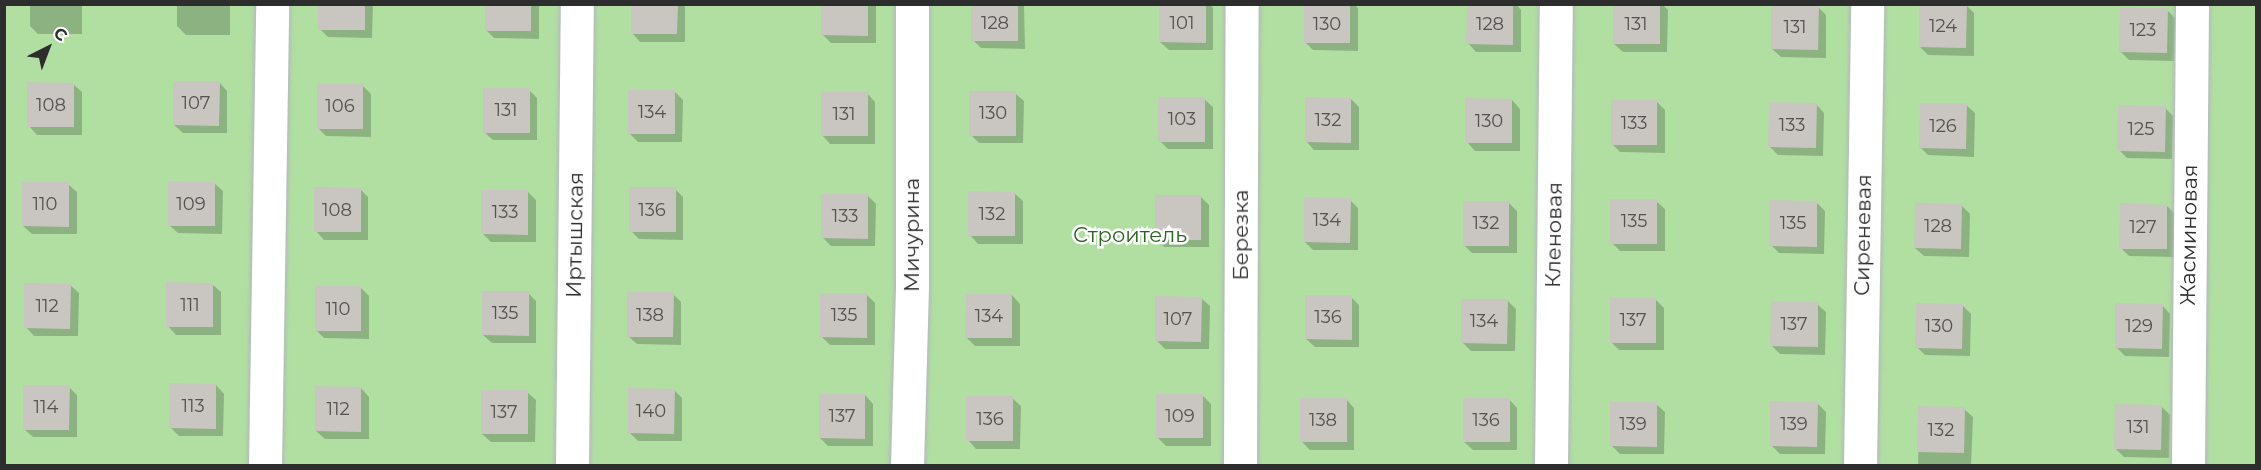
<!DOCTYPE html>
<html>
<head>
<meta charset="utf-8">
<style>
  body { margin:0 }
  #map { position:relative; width:2261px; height:470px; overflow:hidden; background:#ede9e0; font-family:Montserrat,sans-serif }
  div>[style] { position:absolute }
  .green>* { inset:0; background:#b1dfa2 }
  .shadow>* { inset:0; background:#0003 }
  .building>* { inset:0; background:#c9c5c0 }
  .roads { filter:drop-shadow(0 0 2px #b4b5bf) drop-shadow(0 0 2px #b4b5bf) }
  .street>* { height:33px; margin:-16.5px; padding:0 16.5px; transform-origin:16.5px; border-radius:16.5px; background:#fff }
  span { translate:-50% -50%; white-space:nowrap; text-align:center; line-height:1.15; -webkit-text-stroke:5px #fff; paint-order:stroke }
  .number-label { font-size:18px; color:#545352 }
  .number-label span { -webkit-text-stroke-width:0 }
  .street-label { font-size:21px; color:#2d2d2d }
  .park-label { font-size:21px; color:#2a6521 }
  .frame { position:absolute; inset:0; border:6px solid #2d2d2d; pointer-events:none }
  .north { position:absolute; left:18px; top:18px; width:60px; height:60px; -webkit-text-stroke:4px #fff; paint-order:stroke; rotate:42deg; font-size:16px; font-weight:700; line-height:24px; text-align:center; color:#2d2d2d }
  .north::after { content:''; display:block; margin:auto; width:21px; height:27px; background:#2d2d2d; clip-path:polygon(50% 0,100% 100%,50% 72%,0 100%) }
</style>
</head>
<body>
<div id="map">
  <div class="green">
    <i style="clip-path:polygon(5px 5px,2256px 5px,2256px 465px,5px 465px)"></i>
  </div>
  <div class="shadow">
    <i style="clip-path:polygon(30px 4px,82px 4px,82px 34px,38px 34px,30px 26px)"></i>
    <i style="clip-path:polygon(177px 4px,230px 4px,230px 35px,186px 35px,177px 26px)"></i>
    <i style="clip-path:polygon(320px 4px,373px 4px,372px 38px,328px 37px,320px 29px)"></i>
    <i style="clip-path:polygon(486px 4px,539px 4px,539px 39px,494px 38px,486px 30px)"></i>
    <i style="clip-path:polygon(633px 4px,685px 4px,685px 42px,640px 42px,632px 33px)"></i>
    <i style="clip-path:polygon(823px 4px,876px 4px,876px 43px,831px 43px,822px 34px)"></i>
    <i style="clip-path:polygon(973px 4px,1024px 4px,1025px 49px,981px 48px,973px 40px)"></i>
    <i style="clip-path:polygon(1160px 4px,1210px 4px,1213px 8px,1213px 50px,1169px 50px,1160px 42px)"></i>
    <i style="clip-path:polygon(1305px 4px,1354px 4px,1358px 8px,1358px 51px,1313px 50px,1305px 42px)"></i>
    <i style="clip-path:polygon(1468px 4px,1516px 4px,1521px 10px,1521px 52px,1476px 52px,1468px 43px)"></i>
    <i style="clip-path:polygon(1615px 4px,1662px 4px,1668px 10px,1667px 52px,1623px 52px,1614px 44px)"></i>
    <i style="clip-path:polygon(1966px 5px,1974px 13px,1974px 56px,1928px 55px,1920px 47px)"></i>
    <i style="clip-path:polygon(1818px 7px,1826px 15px,1826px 58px,1781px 57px,1772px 49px)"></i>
    <i style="clip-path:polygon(2167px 10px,2175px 18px,2174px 61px,2129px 60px,2121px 52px)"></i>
    <i style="clip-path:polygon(219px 82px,227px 91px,227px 133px,183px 133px,174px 125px)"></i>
    <i style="clip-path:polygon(73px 84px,82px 92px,82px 135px,37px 135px,29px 126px)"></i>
    <i style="clip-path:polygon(363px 86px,371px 94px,371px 137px,326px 136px,318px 128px)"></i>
    <i style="clip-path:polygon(529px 90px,537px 98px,537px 140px,493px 140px,484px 132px)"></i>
    <i style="clip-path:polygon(674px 91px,683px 100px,682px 142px,638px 142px,630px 134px)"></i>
    <i style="clip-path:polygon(867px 93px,875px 102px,875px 144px,830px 144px,822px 135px)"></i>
    <i style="clip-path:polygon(1015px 93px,1024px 101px,1023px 143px,979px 143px,971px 135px)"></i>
    <i style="clip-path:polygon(1204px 99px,1213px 107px,1213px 149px,1168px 149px,1160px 141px)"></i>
    <i style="clip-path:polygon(1351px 99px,1359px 107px,1359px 150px,1314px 150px,1306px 141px)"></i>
    <i style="clip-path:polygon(1512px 100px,1520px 109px,1520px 151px,1475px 151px,1467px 142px)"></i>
    <i style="clip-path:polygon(1657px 102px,1665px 110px,1665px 153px,1620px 152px,1612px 144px)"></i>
    <i style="clip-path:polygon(1816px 104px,1824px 113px,1823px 156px,1778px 155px,1770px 147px)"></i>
    <i style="clip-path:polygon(1966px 105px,1975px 113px,1974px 157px,1928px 155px,1920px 147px)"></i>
    <i style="clip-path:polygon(2165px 108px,2173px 116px,2172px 159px,2127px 158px,2119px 150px)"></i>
    <i style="clip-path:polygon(214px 183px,223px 191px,222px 234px,178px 233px,169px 225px)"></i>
    <i style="clip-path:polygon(68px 184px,77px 192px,77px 234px,32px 234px,23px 226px)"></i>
    <i style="clip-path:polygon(360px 189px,368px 197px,368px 240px,324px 240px,316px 231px)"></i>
    <i style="clip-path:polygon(675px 189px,683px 197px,683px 240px,639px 239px,631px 231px)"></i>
    <i style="clip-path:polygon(527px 191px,536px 200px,536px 242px,491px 242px,483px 234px)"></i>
    <i style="clip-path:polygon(1014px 193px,1023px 201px,1023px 244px,978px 244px,970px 235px)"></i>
    <i style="clip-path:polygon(867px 195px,876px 204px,875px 246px,831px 246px,823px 238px)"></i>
    <i style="clip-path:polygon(1201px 197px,1209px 205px,1209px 247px,1164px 247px,1156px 239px)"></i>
    <i style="clip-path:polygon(1350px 200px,1358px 208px,1358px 250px,1313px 250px,1305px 242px)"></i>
    <i style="clip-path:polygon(1656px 201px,1665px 209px,1665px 251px,1620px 251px,1612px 243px)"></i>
    <i style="clip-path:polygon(1509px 203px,1517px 211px,1517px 253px,1472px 253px,1464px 245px)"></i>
    <i style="clip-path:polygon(1817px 203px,1825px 211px,1824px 254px,1779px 253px,1771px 245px)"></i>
    <i style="clip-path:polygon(1962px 206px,1970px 214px,1969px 257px,1924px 256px,1915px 248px)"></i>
    <i style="clip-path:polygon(2167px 206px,2175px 214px,2174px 257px,2129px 256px,2121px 248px)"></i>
    <i style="clip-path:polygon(212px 284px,221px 292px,221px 335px,176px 335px,168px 326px)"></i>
    <i style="clip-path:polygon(70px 285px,79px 293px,78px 336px,34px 336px,26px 327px)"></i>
    <i style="clip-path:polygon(361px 288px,369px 296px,369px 339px,324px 338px,316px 330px)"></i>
    <i style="clip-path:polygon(528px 293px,536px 301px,536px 343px,492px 343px,483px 335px)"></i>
    <i style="clip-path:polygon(673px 294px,681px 302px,681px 345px,637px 344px,628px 336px)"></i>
    <i style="clip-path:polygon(866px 294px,875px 303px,875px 345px,830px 345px,822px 337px)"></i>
    <i style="clip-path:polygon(1012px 295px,1020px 304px,1020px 346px,975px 346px,967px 338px)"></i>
    <i style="clip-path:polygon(1351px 297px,1359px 305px,1359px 347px,1315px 347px,1306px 339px)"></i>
    <i style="clip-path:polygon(1201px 298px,1210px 306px,1209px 349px,1165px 349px,1156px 340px)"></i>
    <i style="clip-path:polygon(1507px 300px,1516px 309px,1515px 351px,1471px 351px,1462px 342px)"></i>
    <i style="clip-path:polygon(1656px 300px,1664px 308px,1664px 350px,1619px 350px,1611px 342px)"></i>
    <i style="clip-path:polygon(1817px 304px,1826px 312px,1825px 355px,1780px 354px,1772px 346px)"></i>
    <i style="clip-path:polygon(1962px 305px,1971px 314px,1970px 356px,1925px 355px,1917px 347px)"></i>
    <i style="clip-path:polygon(2162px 305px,2170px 314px,2169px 357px,2125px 356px,2116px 347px)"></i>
    <i style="clip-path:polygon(216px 385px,224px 394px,223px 436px,179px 436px,171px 428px)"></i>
    <i style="clip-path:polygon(69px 387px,77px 395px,77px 437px,33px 437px,24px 429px)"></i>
    <i style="clip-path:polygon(361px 388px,369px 397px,369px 439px,325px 439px,316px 431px)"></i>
    <i style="clip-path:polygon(674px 390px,682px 398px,682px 441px,638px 441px,629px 432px)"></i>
    <i style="clip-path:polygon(527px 392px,536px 400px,535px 442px,491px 442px,482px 434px)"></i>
    <i style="clip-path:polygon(865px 395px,873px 404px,873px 446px,828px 446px,820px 438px)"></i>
    <i style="clip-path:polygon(1202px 395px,1211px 404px,1211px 446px,1166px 446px,1158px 438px)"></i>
    <i style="clip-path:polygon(1012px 398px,1021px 406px,1020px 449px,976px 449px,968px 440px)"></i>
    <i style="clip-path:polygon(1346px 399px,1354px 408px,1354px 450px,1310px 450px,1302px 442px)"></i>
    <i style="clip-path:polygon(1509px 399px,1517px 408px,1517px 450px,1473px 450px,1464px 442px)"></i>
    <i style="clip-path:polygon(1817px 403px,1826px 412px,1825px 454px,1780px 454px,1771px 445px)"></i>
    <i style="clip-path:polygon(1656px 404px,1665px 412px,1664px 454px,1620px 454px,1612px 446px)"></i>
    <i style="clip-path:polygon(2162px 407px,2170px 415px,2169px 458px,2124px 457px,2116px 449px)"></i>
    <i style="clip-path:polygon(1919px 408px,1964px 409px,1973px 417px,1971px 466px,1918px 466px)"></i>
  </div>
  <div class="building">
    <i style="clip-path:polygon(318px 4px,365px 4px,365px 30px,318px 30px)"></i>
    <i style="clip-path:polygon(485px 4px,531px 4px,531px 31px,485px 31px)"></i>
    <i style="clip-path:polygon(631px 4px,678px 4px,677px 34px,631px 34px)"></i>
    <i style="clip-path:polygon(821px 4px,868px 4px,868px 36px,821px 35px)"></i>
    <i style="clip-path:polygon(971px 4px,1018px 4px,1018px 41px,971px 41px)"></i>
    <i style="clip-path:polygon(1159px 4px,1206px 4px,1206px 43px,1159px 42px)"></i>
    <i style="clip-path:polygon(1304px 4px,1350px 4px,1350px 43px,1304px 43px)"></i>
    <i style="clip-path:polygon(1467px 4px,1513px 4px,1513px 45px,1466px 44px)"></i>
    <i style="clip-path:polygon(1613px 4px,1660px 4px,1660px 44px,1613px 44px)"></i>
    <i style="clip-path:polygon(1771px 4px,1819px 5px,1818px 50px,1771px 49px)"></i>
    <i style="clip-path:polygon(1919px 4px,1967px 4px,1966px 48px,1919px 47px)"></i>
    <i style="clip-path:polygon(2120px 7px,2168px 8px,2167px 53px,2119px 52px)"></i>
    <i style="clip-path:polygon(173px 81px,220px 81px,219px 126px,173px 125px)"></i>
    <i style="clip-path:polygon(27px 82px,74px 83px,74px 127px,27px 127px)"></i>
    <i style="clip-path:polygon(317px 84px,363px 84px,363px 129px,317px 129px)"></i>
    <i style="clip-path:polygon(483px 88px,530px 88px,530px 133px,483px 133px)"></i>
    <i style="clip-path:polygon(628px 90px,675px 90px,675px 134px,628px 134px)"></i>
    <i style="clip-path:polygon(969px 91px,1016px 91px,1016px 136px,969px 136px)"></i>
    <i style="clip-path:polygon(821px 92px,868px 92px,868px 136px,821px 136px)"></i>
    <i style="clip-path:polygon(1158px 97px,1205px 97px,1205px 142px,1158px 142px)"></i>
    <i style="clip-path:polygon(1305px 97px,1351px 98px,1351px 143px,1305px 142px)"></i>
    <i style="clip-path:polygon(1465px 98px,1512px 99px,1512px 143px,1465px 143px)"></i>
    <i style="clip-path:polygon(1611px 100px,1657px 100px,1657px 145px,1611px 145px)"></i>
    <i style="clip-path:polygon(1769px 102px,1817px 103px,1816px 148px,1768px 147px)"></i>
    <i style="clip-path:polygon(1920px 103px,1967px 103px,1966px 149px,1919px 148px)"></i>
    <i style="clip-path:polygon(2118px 105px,2166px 106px,2165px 152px,2117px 151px)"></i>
    <i style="clip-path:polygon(168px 181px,215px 182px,215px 226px,168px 226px)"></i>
    <i style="clip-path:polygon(22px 182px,69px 182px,69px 227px,22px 226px)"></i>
    <i style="clip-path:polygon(314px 187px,361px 188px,361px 232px,314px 232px)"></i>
    <i style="clip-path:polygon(629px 187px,676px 187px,676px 232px,629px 232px)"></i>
    <i style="clip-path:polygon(481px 190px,528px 190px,528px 235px,481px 234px)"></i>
    <i style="clip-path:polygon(968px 191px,1015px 192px,1015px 236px,968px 236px)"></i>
    <i style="clip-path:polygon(821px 194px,868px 194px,868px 239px,821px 238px)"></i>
    <i style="clip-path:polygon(1155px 195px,1201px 195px,1201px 240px,1155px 240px)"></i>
    <i style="clip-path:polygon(1304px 197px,1351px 198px,1350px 243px,1304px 242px)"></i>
    <i style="clip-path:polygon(1610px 199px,1657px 199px,1657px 244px,1610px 244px)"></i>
    <i style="clip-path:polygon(1770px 200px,1817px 201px,1817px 247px,1769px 246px)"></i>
    <i style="clip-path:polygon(1463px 201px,1509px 201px,1509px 246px,1463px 246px)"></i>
    <i style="clip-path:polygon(1915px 203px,1962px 204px,1961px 249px,1914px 248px)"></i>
    <i style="clip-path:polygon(2120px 203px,2167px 205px,2167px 249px,2119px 249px)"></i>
    <i style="clip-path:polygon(166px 282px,213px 283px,213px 327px,166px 327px)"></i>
    <i style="clip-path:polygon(24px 283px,71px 284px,70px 329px,24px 328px)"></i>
    <i style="clip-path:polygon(315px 286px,361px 286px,361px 331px,315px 331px)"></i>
    <i style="clip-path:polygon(482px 291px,529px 291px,529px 336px,482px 335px)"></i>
    <i style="clip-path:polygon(627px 292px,674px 292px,673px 337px,627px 337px)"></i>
    <i style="clip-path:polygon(820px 293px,867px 293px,867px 338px,820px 337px)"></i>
    <i style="clip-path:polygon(966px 294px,1012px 294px,1012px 338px,965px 338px)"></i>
    <i style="clip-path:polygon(1305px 295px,1352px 295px,1352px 340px,1305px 339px)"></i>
    <i style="clip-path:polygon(1155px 296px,1202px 297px,1201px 342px,1155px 341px)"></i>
    <i style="clip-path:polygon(1610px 298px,1656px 298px,1656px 343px,1610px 343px)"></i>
    <i style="clip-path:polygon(1461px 299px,1508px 299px,1507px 344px,1461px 343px)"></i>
    <i style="clip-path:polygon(1771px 301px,1818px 302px,1818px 347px,1770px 346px)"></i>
    <i style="clip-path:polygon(1916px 303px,1963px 304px,1962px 349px,1915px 348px)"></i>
    <i style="clip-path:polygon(2115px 303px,2163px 304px,2162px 349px,2115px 348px)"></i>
    <i style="clip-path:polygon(170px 383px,216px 384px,216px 429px,169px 428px)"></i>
    <i style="clip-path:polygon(23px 385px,70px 385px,69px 430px,23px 430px)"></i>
    <i style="clip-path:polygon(315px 386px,361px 387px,361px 432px,315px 431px)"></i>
    <i style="clip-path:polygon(628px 388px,675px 389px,674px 434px,628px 433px)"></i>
    <i style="clip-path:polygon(481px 390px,528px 390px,528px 434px,481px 434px)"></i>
    <i style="clip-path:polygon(819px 394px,865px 394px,865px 439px,819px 438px)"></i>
    <i style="clip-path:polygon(1156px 394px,1203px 394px,1203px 438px,1156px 438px)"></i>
    <i style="clip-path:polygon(966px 396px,1013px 396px,1013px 441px,966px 441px)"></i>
    <i style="clip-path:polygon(1300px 398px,1347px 398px,1347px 442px,1300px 442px)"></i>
    <i style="clip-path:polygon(1463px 398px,1510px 398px,1510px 442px,1463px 442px)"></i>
    <i style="clip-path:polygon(1770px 401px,1818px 402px,1817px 447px,1770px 446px)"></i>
    <i style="clip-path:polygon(1610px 402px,1657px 402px,1657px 447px,1610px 446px)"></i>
    <i style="clip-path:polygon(2115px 404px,2162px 405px,2161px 450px,2114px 449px)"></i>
    <i style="clip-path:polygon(1918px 406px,1965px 407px,1964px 453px,1917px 452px)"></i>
  </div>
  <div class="roads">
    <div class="street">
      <i style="left:265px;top:466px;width:462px;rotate:-89.1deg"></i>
      <i style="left:572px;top:466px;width:462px;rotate:-89.4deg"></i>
      <i style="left:907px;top:466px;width:182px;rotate:-88.4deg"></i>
      <i style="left:912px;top:284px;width:280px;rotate:-90deg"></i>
      <i style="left:1240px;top:466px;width:462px;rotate:-89.8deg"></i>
      <i style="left:1551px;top:466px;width:462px;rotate:-89.4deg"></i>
      <i style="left:1860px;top:466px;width:462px;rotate:-89.1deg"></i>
      <i style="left:2188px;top:466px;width:462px;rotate:-89.5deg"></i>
    </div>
  </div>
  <div class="number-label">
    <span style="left:995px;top:23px">128</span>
    <span style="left:1182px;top:23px">101</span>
    <span style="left:1327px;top:24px">130</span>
    <span style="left:1490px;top:24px">128</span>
    <span style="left:1636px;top:24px">131</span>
    <span style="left:1943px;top:26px">124</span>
    <span style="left:1795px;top:27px">131</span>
    <span style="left:2143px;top:30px">123</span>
    <span style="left:196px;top:103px">107</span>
    <span style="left:51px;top:105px">108</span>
    <span style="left:340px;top:106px">106</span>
    <span style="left:506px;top:110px">131</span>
    <span style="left:652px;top:112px">134</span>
    <span style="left:993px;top:113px">130</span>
    <span style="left:844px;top:114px">131</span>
    <span style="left:1182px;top:119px">103</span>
    <span style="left:1328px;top:120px">132</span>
    <span style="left:1489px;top:121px">130</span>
    <span style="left:1634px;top:123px">133</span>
    <span style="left:1792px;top:125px">133</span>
    <span style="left:1943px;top:126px">126</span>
    <span style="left:2141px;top:129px">125</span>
    <span style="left:45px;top:204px">110</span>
    <span style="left:191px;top:204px">109</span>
    <span style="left:337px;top:210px">108</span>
    <span style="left:652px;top:210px">136</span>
    <span style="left:505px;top:212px">133</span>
    <span style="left:992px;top:214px">132</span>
    <span style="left:845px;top:216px">133</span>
    <span style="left:1327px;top:220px">134</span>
    <span style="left:1634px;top:221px">135</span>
    <span style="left:1486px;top:223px">132</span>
    <span style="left:1793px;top:223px">135</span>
    <span style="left:1938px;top:226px">128</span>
    <span style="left:2143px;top:227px">127</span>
    <span style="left:190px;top:305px">111</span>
    <span style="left:47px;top:306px">112</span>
    <span style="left:338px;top:309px">110</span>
    <span style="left:505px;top:313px">135</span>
    <span style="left:650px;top:315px">138</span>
    <span style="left:844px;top:315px">135</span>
    <span style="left:989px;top:316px">134</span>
    <span style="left:1328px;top:317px">136</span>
    <span style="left:1178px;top:319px">107</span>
    <span style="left:1633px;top:320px">137</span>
    <span style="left:1484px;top:321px">134</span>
    <span style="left:1794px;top:324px">137</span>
    <span style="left:1939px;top:326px">130</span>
    <span style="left:2139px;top:326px">129</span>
    <span style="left:193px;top:406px">113</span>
    <span style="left:46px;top:407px">114</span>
    <span style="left:338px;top:409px">112</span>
    <span style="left:651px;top:411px">140</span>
    <span style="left:504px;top:412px">137</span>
    <span style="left:842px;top:416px">137</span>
    <span style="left:1180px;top:416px">109</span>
    <span style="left:990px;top:419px">136</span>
    <span style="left:1323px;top:420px">138</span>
    <span style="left:1486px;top:420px">136</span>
    <span style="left:1633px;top:424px">139</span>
    <span style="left:1794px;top:424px">139</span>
    <span style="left:2138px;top:427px">131</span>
    <span style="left:1941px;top:430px">132</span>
  </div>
  <div class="street-label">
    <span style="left:575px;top:235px;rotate:-89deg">Иртышская</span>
    <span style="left:912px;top:235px;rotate:-90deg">Мичурина</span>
    <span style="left:1241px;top:235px;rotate:-90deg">Березка</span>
    <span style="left:1554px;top:235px;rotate:-89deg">Кленовая</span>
    <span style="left:1863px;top:235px;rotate:-89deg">Сиреневая</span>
    <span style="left:2189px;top:235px;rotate:-89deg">Жасминовая</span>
  </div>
  <div class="park-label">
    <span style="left:1130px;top:235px">Строитель</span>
  </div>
  <div class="frame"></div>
  <div class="north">С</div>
</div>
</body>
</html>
